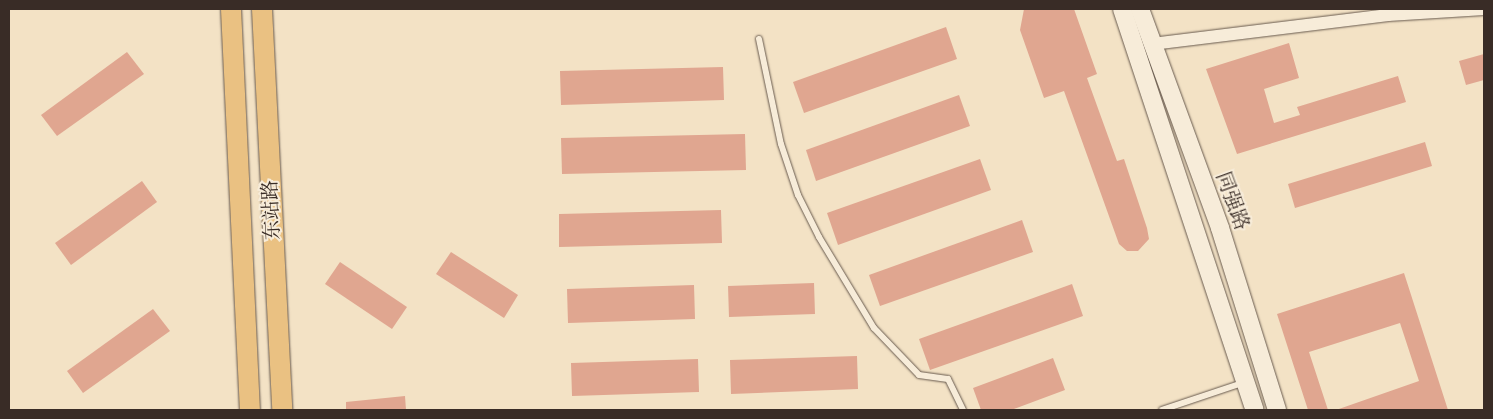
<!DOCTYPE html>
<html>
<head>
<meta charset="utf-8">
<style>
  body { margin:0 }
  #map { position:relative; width:1493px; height:419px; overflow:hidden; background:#f3e2c5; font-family:"Libre Bodoni","Noto Serif SC",serif }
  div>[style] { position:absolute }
  .building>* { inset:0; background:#e0a690 }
  .roads { filter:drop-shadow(0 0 1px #685a4e) drop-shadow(0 0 1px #685a4e) }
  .lane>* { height:6px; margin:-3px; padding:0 3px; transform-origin:3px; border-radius:3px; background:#f7ecd9 }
  .street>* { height:12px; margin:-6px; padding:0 6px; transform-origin:6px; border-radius:6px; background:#f7ecd9 }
  .secondary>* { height:18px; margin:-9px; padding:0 9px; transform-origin:9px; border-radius:9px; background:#f7ecd9 }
  .primary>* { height:20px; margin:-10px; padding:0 10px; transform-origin:10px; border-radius:10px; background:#eac182 }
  span { translate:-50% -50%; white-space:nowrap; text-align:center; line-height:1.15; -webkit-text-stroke:4px #f7ecd9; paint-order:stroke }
  .street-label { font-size:20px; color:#392c26 }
  .frame { position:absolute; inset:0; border:10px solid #392c26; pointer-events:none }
</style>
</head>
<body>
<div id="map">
  <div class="building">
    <i style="clip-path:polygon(1024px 9px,1074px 9px,1097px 74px,1087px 78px,1117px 161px,1124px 159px,1147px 228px,1149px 239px,1138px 251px,1127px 251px,1119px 244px,1064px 91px,1044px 98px,1020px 30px)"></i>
    <i style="clip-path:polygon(946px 27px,957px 59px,804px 113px,793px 82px)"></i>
    <i style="clip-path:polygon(1289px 43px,1299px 78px,1264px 89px,1274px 123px,1300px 115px,1297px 107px,1398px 76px,1406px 102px,1237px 154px,1206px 69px)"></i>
    <i style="clip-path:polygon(127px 52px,144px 74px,57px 136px,41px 115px)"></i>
    <i style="clip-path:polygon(1484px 54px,1484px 80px,1466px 85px,1459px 61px)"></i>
    <i style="clip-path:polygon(723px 67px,724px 100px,561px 105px,560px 71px)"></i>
    <i style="clip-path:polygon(959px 95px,970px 126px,816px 181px,806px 150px)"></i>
    <i style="clip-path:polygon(745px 134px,746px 170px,562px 174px,561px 138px)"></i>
    <i style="clip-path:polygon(1425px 142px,1432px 166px,1295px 208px,1288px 184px)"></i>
    <i style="clip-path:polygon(980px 159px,991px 190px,838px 245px,827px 213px)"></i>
    <i style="clip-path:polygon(142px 181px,157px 202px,71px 265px,55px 243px)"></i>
    <i style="clip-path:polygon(721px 210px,722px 243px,559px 247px,559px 214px)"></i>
    <i style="clip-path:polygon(1022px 220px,1033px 252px,880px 306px,869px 275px)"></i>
    <i style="clip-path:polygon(451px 252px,518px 295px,504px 318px,436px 274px)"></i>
    <i style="clip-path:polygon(340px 262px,407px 307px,392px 329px,325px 284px)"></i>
    <i style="clip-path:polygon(1404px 273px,1448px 410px,1336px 410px,1419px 381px,1400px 323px,1309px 352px,1328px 410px,1308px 410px,1277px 314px)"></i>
    <i style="clip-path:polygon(814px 283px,815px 314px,729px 317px,728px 286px)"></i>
    <i style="clip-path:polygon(1072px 284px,1083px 316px,930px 370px,919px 339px)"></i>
    <i style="clip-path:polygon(694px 285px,695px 319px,568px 323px,567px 289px)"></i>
    <i style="clip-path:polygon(153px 309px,170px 331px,83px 393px,67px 371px)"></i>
    <i style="clip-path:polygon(857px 356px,858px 389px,731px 394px,730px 360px)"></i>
    <i style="clip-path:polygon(1053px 358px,1065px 390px,1011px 410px,981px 410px,973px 388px)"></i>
    <i style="clip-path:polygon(698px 359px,699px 392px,572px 396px,571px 363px)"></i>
    <i style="clip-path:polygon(405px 396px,406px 410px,346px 410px,346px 402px)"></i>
  </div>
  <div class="roads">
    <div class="lane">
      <i style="left:759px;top:39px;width:107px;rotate:78.2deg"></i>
      <i style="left:781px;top:144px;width:54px;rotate:71.6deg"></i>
      <i style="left:798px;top:195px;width:47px;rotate:63.4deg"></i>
      <i style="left:819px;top:237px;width:106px;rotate:58.9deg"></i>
      <i style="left:874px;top:328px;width:65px;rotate:46.2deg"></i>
      <i style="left:919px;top:375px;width:29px;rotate:8deg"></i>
      <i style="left:948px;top:379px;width:34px;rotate:64deg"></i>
      <i style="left:1162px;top:410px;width:88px;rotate:-18.6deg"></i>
    </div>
    <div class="street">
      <i style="left:1152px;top:44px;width:238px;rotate:-7deg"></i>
      <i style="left:1388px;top:15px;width:96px;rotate:-3.6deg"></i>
    </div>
    <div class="secondary">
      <i style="left:1122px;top:9px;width:422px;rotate:71.7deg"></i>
      <i style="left:1140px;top:9px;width:233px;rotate:69.9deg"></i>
      <i style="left:1220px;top:228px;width:191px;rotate:72.6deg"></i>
    </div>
    <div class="primary">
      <i style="left:231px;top:9px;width:401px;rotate:87.3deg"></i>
      <i style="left:262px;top:9px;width:401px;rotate:87.1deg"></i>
    </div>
  </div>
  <div class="street-label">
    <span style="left:1232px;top:201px;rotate:70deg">同强路</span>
    <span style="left:272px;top:210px;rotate:-93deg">东站路</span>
  </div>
  <div class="frame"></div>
</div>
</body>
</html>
